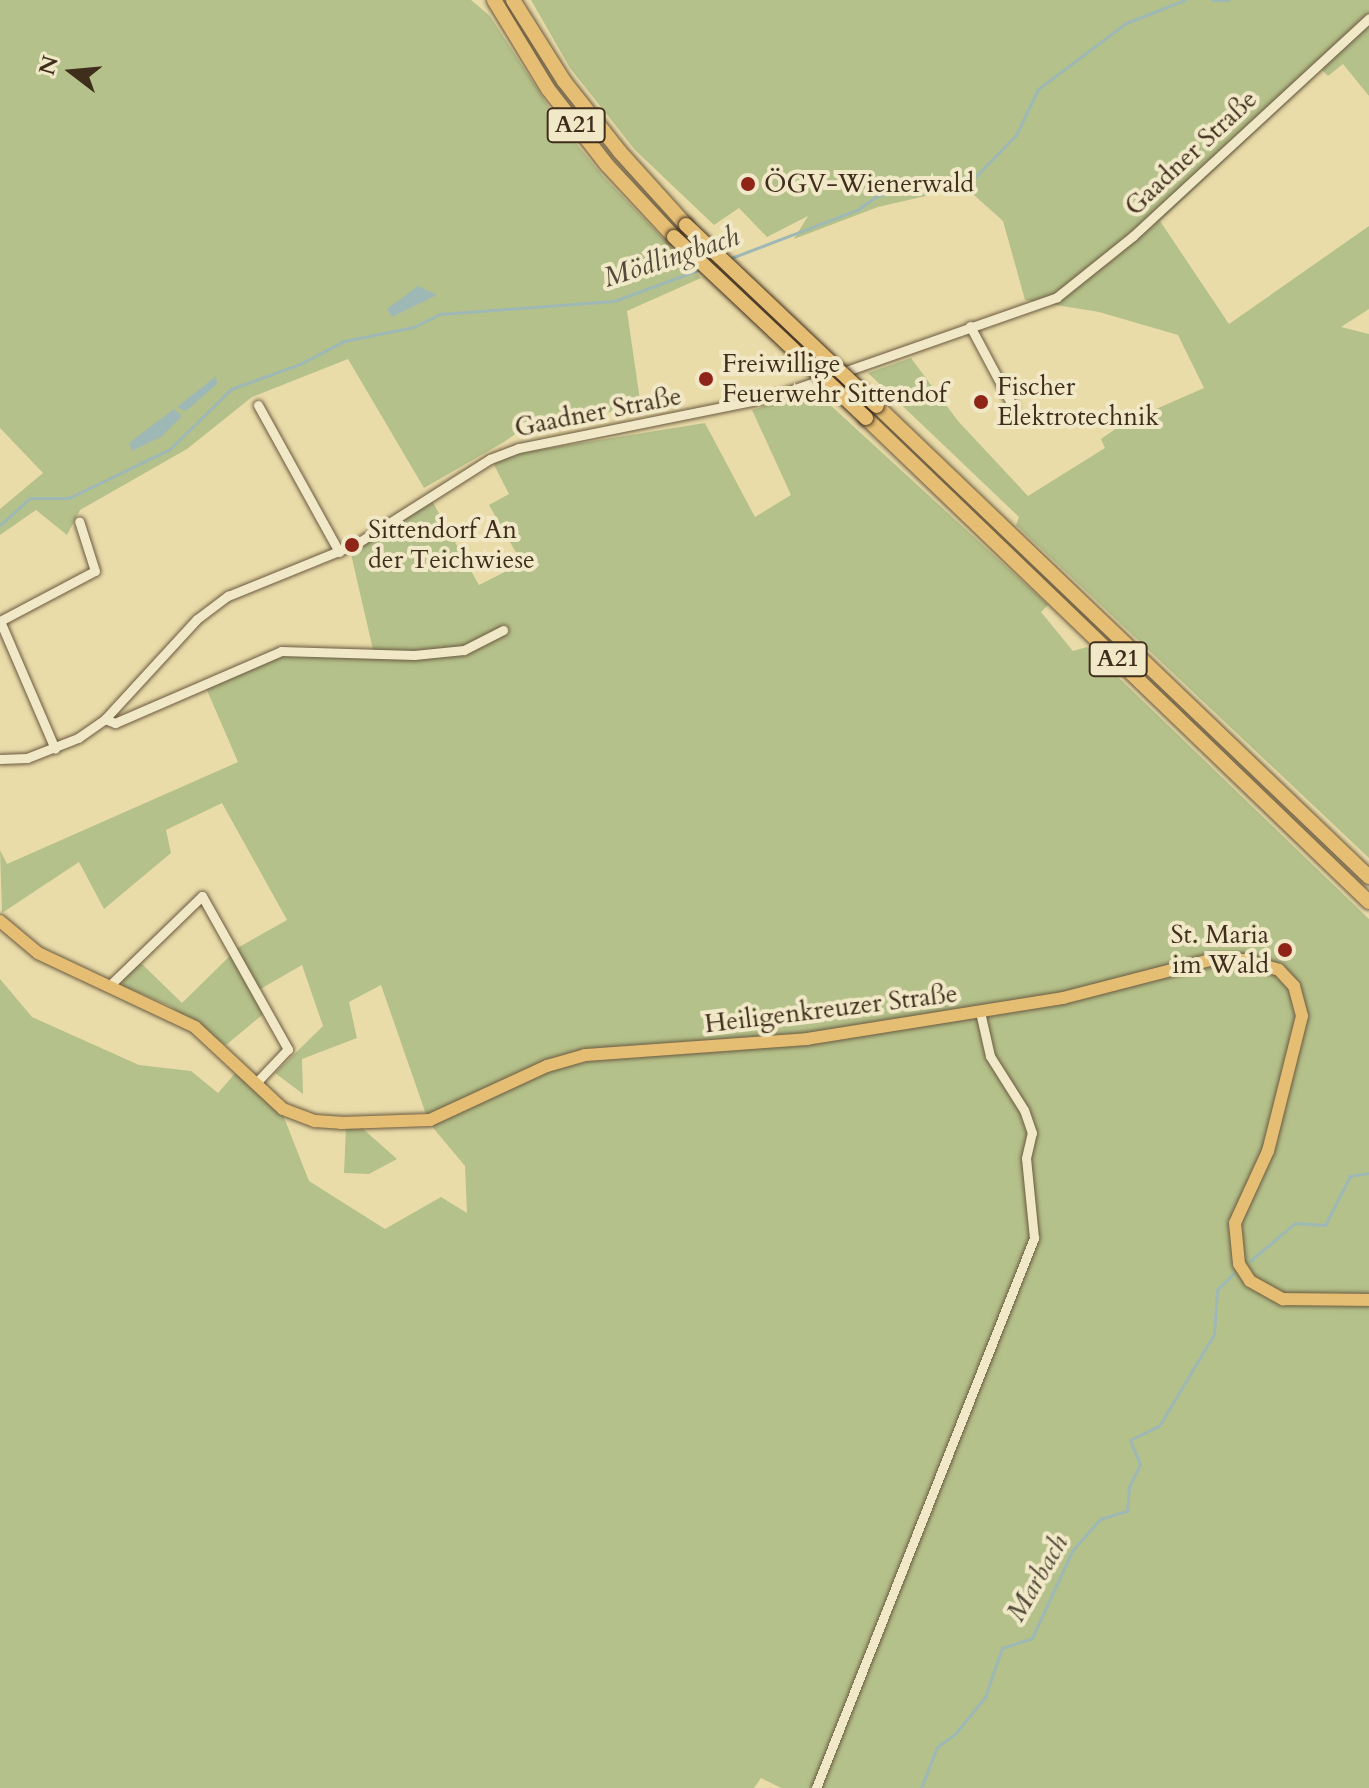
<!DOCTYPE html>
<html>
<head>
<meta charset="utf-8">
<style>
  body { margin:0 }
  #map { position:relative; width:1369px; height:1788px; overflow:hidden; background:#eadca9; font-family:Cardo,serif }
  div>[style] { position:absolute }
  .green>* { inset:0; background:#b5c18a }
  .water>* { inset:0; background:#9eb8b5 }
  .stream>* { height:3px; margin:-1.5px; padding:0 1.5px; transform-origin:1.5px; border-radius:1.5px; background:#9eb8b5 }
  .roads { filter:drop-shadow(0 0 2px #6a5a40) drop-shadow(0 0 2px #6a5a40) }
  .minor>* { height:9px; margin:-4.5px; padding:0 4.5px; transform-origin:4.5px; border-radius:4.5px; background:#f1e8c7 }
  .major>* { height:12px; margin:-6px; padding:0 6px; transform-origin:6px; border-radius:6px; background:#e5be74 }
  .highway>* { height:14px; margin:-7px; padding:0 7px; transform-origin:7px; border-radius:7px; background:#e5be74 }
  .bridges { filter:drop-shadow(0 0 2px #402e1d) drop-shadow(0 0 2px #402e1d) }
  .highway-bridge>* { height:14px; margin:-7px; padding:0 7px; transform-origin:7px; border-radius:7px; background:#e5be74 }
  .dots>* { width:22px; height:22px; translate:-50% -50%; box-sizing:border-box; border:4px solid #f1e8c7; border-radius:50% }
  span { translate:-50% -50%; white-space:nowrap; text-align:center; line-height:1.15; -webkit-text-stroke:8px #f1e8c7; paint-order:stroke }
  .shield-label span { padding:2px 6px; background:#f1e8c7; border:2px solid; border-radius:6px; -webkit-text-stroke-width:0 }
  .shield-label { font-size:24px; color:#402e1d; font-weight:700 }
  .street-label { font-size:26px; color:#402e1d }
  .poi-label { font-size:26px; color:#402e1d }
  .left { translate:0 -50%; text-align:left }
  .right { translate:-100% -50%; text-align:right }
  .water-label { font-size:28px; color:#534a3b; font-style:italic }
  .north { position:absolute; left:32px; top:32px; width:80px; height:80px; -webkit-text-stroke:6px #f1e8c7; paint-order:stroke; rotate:286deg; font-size:22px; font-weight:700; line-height:32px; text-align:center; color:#402e1d }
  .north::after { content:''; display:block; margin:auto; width:28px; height:36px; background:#402e1d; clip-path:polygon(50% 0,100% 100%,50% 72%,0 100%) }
</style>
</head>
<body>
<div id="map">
  <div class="green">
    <i style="clip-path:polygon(0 0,471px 0,490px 16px,558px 121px,602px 175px,701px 278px,627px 311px,641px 407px,599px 414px,590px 409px,520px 423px,521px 430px,504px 442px,424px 488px,348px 359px,252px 397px,187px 449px,80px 510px,67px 535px,36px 510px,0 535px,0 509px,43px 473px,0 428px)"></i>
    <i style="clip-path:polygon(531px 0,1369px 0,1369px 96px,1343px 64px,1328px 76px,1322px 70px,1160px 221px,1229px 324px,1369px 226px,1369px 309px,1341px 327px,1369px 334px,1369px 858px,1016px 525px,1019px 517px,868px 373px,911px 358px,958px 421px,1028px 496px,1105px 448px,1101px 439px,1124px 423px,1204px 388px,1178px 335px,1099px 312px,1025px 300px,1003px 221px,965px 187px,878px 207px,794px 239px,808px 216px,767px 237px,739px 208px,714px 225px,635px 150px,570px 68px)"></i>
    <i style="clip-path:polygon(815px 391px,1048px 605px,1041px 612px,1073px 651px,1087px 647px,1369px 919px,1369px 1788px,781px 1788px,761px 1778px,754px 1788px,0 1788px,0 979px,32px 1017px,139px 1065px,191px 1071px,218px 1093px,237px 1071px,283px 1115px,309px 1181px,385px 1229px,441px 1197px,467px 1213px,465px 1166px,429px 1123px,381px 985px,349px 1002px,357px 1038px,302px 1059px,303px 1094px,275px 1073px,323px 1026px,302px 965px,257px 991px,267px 1011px,226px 1045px,170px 1006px,123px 986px,123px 977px,140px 962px,182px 1003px,239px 947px,287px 920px,222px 803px,166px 830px,171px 853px,104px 909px,79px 862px,2px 913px,0 850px,7px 864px,238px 762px,206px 688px,258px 661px,280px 654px,374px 654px,351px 554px,431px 499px,479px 585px,522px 563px,489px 505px,509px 494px,493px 463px,525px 452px,705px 423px,755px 517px,791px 495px,752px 410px)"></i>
    <i style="clip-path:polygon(346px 1127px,362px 1128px,397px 1159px,369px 1174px,344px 1173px)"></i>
  </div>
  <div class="water">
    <i style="clip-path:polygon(418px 286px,437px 295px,392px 317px,387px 309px)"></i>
    <i style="clip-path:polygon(216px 376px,217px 384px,186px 411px,177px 407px)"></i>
    <i style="clip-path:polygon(174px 409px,182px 416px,161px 437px,132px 451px,129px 443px)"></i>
  </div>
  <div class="stream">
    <i style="left:1212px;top:0;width:16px"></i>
    <i style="left:731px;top:258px;width:135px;rotate:-20.9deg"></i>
    <i style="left:857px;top:210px;width:24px;rotate:-35deg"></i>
    <i style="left:877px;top:196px;width:55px;rotate:-15.8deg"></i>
    <i style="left:930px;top:181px;width:46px;rotate:-6.2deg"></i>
    <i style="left:976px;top:176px;width:57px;rotate:-45.7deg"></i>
    <i style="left:1016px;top:135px;width:51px;rotate:-64.4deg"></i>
    <i style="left:1038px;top:89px;width:110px;rotate:-36.9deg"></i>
    <i style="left:1126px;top:23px;width:63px;rotate:-21.3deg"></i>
    <i style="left:0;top:525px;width:40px;rotate:-42deg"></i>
    <i style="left:30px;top:498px;width:39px"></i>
    <i style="left:69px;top:498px;width:112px;rotate:-25.9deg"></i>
    <i style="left:170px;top:449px;width:86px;rotate:-44.5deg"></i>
    <i style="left:231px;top:389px;width:73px;rotate:-19.9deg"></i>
    <i style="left:300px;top:364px;width:50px;rotate:-27.6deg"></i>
    <i style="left:344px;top:341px;width:71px;rotate:-11.3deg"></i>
    <i style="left:414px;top:327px;width:29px;rotate:-27deg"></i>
    <i style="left:440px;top:314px;width:174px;rotate:-4.3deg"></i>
    <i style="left:614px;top:301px;width:93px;rotate:-20.2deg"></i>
    <i style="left:1250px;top:1261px;width:59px;rotate:-40.2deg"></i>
    <i style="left:1295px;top:1223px;width:30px;rotate:4deg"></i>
    <i style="left:1325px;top:1225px;width:55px;rotate:-63deg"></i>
    <i style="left:1350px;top:1176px;width:19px;rotate:-9deg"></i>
    <i style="left:921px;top:1788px;width:44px;rotate:-68.7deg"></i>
    <i style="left:937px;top:1747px;width:22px;rotate:-36deg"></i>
    <i style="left:955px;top:1734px;width:48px;rotate:-51deg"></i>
    <i style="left:985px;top:1697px;width:52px;rotate:-70.9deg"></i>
    <i style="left:1002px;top:1648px;width:32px;rotate:-18deg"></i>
    <i style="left:1032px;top:1638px;width:96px;rotate:-65.3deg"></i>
    <i style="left:1072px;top:1551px;width:43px;rotate:-48.8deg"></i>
    <i style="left:1100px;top:1519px;width:28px;rotate:-17deg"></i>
    <i style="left:1127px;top:1511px;width:24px;rotate:-85deg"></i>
    <i style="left:1129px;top:1487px;width:25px;rotate:-64deg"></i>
    <i style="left:1140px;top:1464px;width:26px;rotate:-113deg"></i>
    <i style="left:1130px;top:1440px;width:32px;rotate:-26deg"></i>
    <i style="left:1159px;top:1426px;width:107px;rotate:-59.1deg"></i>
    <i style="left:1214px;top:1334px;width:44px;rotate:-86.1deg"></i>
    <i style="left:1217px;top:1290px;width:23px;rotate:-45deg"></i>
  </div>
  <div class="roads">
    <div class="minor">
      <i style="left:970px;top:326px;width:92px;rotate:62deg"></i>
      <i style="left:258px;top:405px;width:168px;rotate:61.1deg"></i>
      <i style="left:0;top:621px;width:107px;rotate:-27.8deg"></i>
      <i style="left:95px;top:571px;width:52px;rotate:-107.7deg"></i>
      <i style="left:0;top:621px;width:139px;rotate:66.7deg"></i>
      <i style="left:105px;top:719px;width:11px;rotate:22deg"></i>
      <i style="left:115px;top:723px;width:181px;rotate:-23.4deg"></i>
      <i style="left:281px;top:651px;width:133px;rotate:1.7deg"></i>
      <i style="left:414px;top:655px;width:50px;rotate:-5.7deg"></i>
      <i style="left:464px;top:650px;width:44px;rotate:-27.1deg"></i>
      <i style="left:0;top:759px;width:27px;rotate:-2deg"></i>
      <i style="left:27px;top:758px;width:55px;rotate:-21.4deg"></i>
      <i style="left:78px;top:738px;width:33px;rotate:-35deg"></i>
      <i style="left:105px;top:719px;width:136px;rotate:-47.4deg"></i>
      <i style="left:197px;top:619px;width:39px;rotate:-37deg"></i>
      <i style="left:228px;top:596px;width:138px;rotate:-22.1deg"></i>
      <i style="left:356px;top:544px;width:159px;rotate:-32.4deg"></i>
      <i style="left:490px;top:459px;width:31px;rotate:-21deg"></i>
      <i style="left:519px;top:448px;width:258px;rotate:-11.4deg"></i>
      <i style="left:772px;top:397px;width:302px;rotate:-19.3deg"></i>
      <i style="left:1057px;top:297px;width:97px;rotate:-38.8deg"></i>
      <i style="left:1133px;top:236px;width:321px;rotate:-42.7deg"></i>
      <i style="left:110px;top:985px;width:128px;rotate:-44.1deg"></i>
      <i style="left:202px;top:896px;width:176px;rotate:60.7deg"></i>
      <i style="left:288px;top:1049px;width:47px;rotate:133.3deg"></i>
      <i style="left:816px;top:1788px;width:592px;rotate:-68.38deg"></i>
      <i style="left:1034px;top:1238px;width:80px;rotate:-95.7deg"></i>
      <i style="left:1026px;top:1158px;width:26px;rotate:-77deg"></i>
      <i style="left:1032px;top:1133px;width:24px;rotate:-109deg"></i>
      <i style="left:1024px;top:1110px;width:64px;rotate:-122.2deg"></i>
      <i style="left:990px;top:1056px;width:45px;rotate:-102.8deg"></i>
    </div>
    <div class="major">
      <i style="left:0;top:921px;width:50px;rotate:40.1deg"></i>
      <i style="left:38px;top:953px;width:174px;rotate:25.2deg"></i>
      <i style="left:195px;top:1027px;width:120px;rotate:43deg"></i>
      <i style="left:283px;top:1109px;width:34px;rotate:21deg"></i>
      <i style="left:315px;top:1121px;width:26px;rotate:4deg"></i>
      <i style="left:341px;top:1123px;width:89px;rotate:-1.9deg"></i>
      <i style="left:430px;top:1120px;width:129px;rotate:-24.8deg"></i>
      <i style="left:547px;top:1066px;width:40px;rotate:-16deg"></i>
      <i style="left:585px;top:1055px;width:223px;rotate:-4.1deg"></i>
      <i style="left:807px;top:1039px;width:259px;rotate:-9.1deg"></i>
      <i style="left:1063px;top:998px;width:152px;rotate:-14.5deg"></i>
      <i style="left:1210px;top:960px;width:35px"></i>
      <i style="left:1245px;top:960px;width:35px;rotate:16deg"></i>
      <i style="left:1279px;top:970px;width:22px;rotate:47deg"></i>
      <i style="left:1294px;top:986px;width:31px;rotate:75deg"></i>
      <i style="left:1302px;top:1016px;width:139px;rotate:104.1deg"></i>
      <i style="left:1268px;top:1151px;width:79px;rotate:114.6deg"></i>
      <i style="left:1235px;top:1223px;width:41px;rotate:84.4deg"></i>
      <i style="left:1239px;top:1264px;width:20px;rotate:57deg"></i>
      <i style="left:1250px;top:1281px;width:38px;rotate:29deg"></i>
      <i style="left:1283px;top:1299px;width:86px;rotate:0.7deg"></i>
    </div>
    <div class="highway">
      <i style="left:494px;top:0;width:104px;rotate:58.8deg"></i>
      <i style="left:548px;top:89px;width:96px;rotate:52.2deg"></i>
      <i style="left:607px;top:165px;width:98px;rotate:47.1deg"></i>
      <i style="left:513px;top:0;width:96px;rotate:57.8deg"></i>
      <i style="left:564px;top:81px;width:90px;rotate:51.7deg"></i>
      <i style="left:620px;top:152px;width:98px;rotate:47.9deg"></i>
      <i style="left:877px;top:406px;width:681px;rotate:43.75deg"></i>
      <i style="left:866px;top:418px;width:698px;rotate:43.9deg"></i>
    </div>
  </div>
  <div class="bridges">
    <div class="highway-bridge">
      <i style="left:686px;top:225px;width:263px;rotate:43.5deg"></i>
      <i style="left:674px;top:237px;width:264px;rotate:43.3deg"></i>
    </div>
  </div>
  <div class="dots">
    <i style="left:748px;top:184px;background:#8f2418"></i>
    <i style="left:706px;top:379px;background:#8f2418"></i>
    <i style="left:981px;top:402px;background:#8f2418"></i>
    <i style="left:352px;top:545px;background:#8f2418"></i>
    <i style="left:1285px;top:950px;background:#8f2418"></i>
  </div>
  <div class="shield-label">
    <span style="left:576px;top:125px">A21</span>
    <span style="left:1118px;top:659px">A21</span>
  </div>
  <div class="street-label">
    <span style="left:1191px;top:153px;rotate:-43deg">Gaadner Straße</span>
    <span style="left:598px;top:412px;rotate:-11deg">Gaadner Straße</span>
    <span style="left:831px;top:1009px;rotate:-7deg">Heiligenkreuzer Straße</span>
  </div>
  <div class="poi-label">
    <span class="left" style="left:764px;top:184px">ÖGV-Wienerwald</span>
    <span class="left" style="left:722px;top:379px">Freiwillige<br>Feuerwehr Sittendof</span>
    <span class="left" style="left:997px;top:402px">Fischer<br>Elektrotechnik</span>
    <span class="left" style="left:368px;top:545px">Sittendorf An<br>der Teichwiese</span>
    <span class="right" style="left:1269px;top:950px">St. Maria<br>im Wald</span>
  </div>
  <div class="water-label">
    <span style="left:671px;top:257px;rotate:-18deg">Mödlingbach</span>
    <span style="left:1037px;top:1578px;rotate:-60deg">Marbach</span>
  </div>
  <div class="north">N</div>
</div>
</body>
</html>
